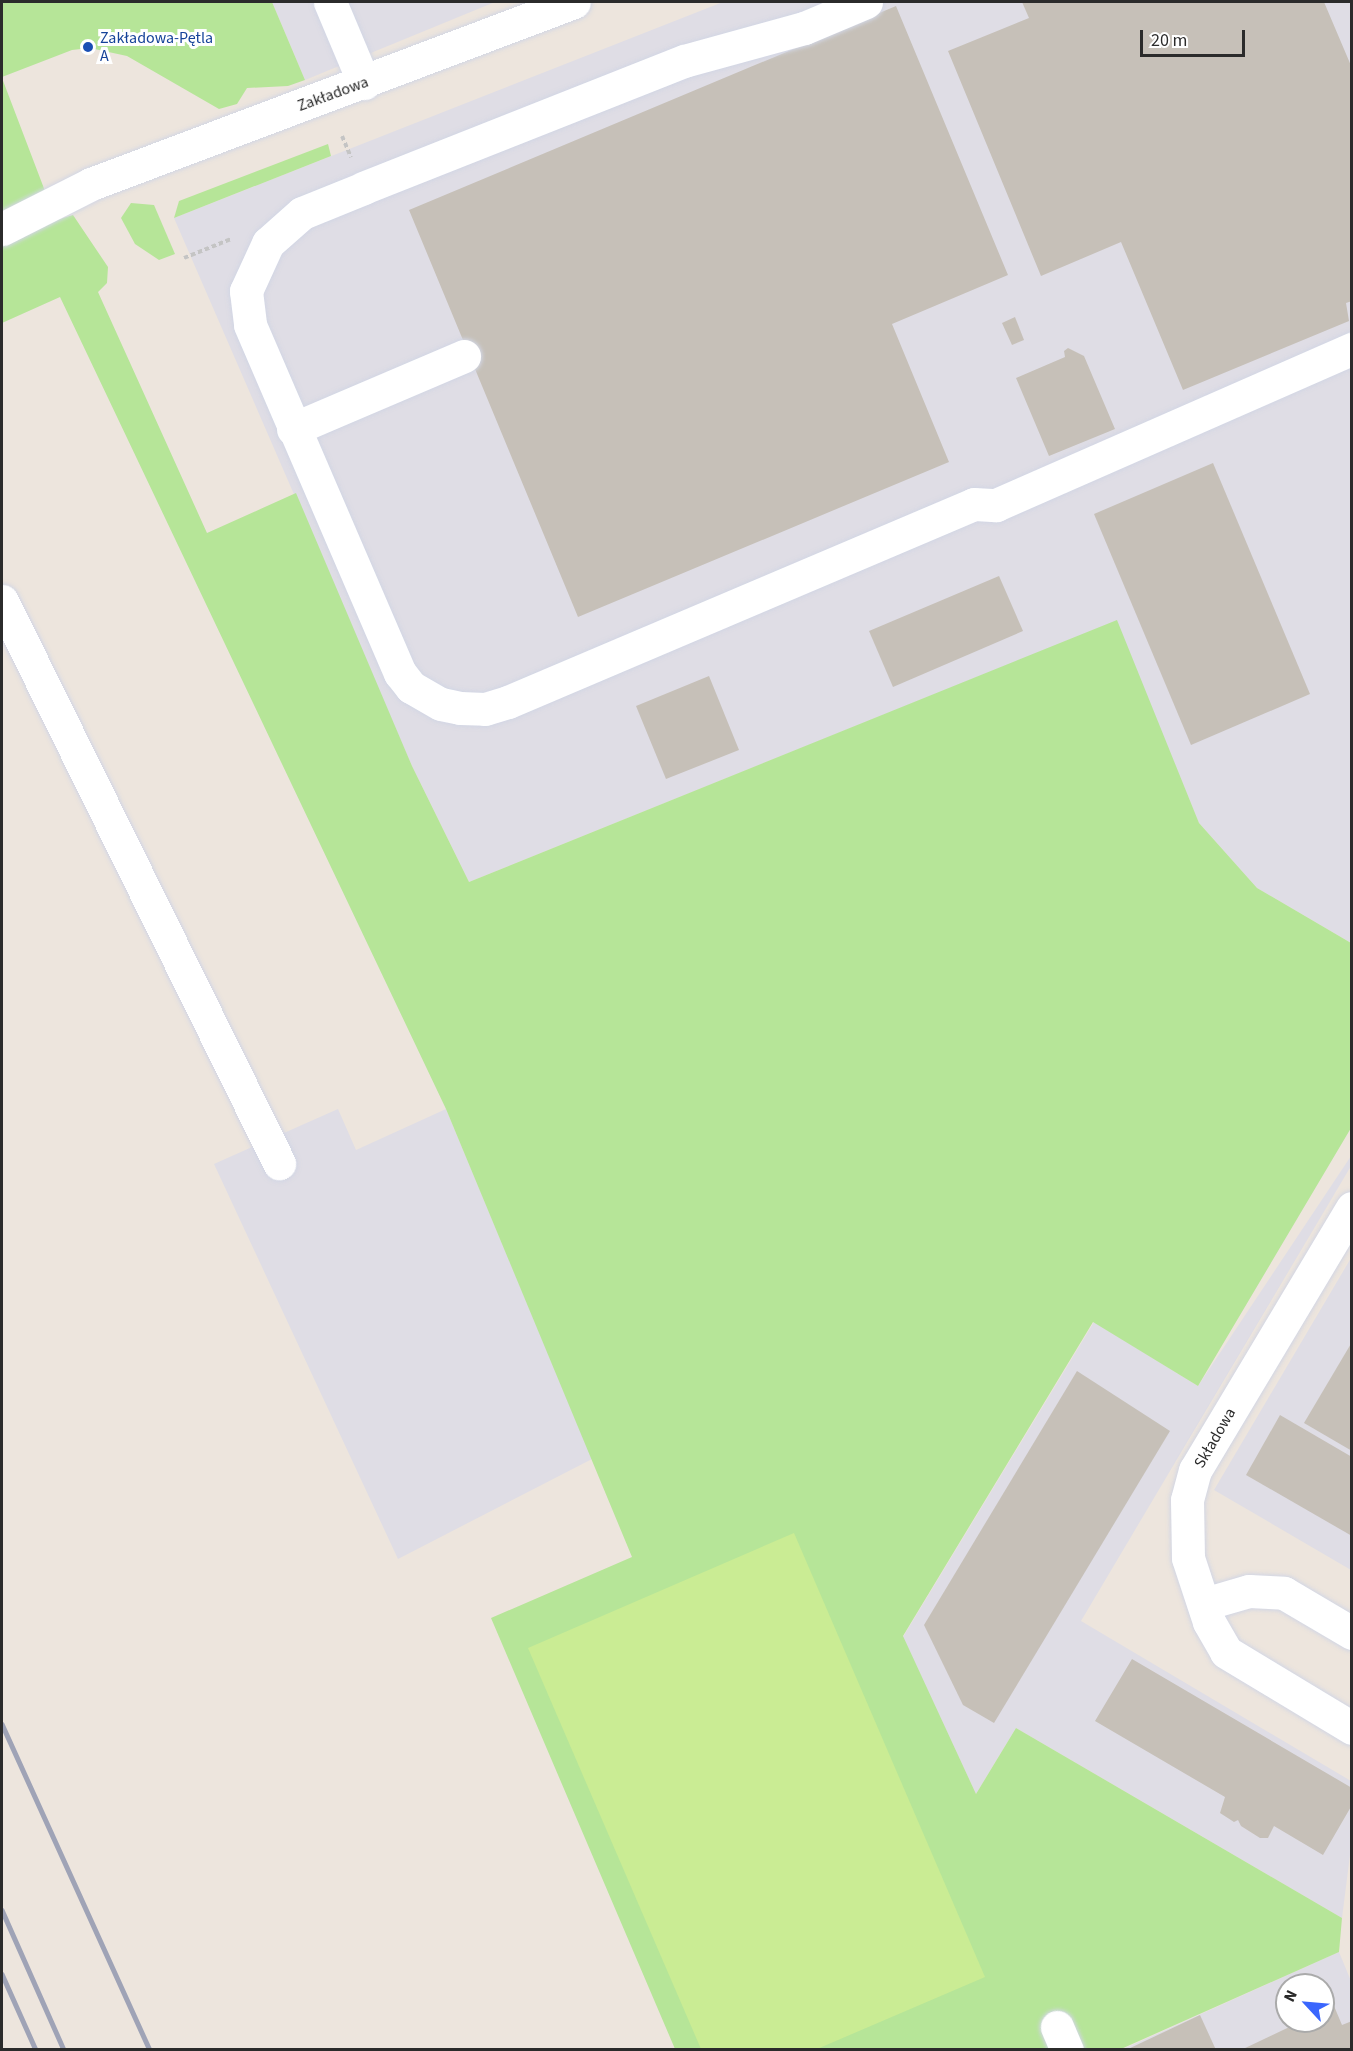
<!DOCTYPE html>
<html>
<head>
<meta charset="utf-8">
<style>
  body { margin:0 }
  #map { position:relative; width:1353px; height:2051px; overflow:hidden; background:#ede5dd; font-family:"Source Sans 3",sans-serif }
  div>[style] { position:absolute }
  .industrial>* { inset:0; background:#dfdde5 }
  .green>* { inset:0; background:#b6e598 }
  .pitch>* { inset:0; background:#caec94 }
  .building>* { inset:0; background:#c6c0b8 }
  .path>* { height:4px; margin-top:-2px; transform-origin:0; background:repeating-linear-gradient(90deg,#c4c4c4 0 4.5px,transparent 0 7.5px) }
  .roads { filter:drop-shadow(0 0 2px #d2d6e4) drop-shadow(0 0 2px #d2d6e4) }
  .minor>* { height:33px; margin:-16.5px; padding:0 16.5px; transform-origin:16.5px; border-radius:16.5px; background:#fff }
  .rail>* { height:4.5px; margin:-2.25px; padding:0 2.25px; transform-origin:2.25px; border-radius:2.25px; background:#9fa3b6 }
  .dots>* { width:16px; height:16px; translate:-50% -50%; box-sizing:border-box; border:3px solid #fff; border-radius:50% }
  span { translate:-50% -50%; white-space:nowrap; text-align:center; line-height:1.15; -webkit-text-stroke:6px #fff; paint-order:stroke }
  .transit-label { font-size:16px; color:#164399 }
  .left { translate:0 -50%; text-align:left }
  .street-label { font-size:16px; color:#2b2b2b }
  .frame { position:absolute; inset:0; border:3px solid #2b2b2b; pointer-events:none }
  .north { position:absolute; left:1275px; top:1973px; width:60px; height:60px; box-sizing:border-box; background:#fff; border:2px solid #aaa; border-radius:50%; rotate:296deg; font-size:16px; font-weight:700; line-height:24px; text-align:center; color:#2b2b2b }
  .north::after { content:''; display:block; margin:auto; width:21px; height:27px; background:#3a66fd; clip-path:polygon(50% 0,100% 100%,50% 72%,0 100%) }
  .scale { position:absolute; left:1140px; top:30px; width:105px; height:27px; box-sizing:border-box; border:3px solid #2b2b2b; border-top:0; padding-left:8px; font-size:18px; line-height:21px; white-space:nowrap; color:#2b2b2b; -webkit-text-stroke:4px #fff; paint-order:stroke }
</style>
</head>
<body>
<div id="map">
  <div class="industrial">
    <i style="clip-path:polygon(272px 2px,495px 2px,305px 80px)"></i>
    <i style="clip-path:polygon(723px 2px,1351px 2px,1351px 943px,1257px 888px,1199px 823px,1116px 621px,469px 882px,412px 766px,174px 218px)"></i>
    <i style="clip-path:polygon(338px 1109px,356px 1150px,446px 1109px,592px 1459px,398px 1559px,214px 1164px)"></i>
    <i style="clip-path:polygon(1351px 1156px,1351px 1166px,1081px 1621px,1351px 1781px,1351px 1847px,1342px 1918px,1016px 1728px,976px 1794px,903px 1637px,1094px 1322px,1198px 1386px)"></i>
    <i style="clip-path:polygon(1351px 1258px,1351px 1570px,1214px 1490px)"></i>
    <i style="clip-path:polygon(evenodd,1339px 1952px,1351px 1981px,1351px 2049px,1121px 2050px,1339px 1952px,1287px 1985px,1323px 1985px,1323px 2021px,1287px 2021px,1287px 1985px)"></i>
  </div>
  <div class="green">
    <i style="clip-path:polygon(2px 2px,272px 2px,305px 80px,288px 86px,247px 88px,237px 104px,219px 109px,127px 56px,90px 48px,72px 50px,2px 77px)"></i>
    <i style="clip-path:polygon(2px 78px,56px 220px,73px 215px,108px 267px,107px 283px,98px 292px,207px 533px,296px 493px,412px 766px,469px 882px,1117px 620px,1199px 823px,1257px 888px,1351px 943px,1351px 1128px,1198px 1386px,1093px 1322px,903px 1636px,976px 1794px,1016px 1728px,1342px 1918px,1339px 1952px,1121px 2049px,675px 2049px,491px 1618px,632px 1557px,446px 1109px,60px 297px,2px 323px)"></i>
    <i style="clip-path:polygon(328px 144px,331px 156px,174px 218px,179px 201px)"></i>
    <i style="clip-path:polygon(131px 203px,154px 205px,175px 254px,159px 260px,135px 244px,121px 218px)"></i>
  </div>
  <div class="pitch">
    <i style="clip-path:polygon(794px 1533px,985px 1977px,817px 2049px,701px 2049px,528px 1648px)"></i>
  </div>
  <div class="building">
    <i style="clip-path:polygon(1022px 2px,1324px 2px,1352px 68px,1352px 301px,1346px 303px,1349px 321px,1183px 390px,1121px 242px,1041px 276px,948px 51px,1029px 18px)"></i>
    <i style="clip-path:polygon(896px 6px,1008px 275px,892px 324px,949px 462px,578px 617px,409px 210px)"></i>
    <i style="clip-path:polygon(1015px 317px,1024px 340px,1012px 345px,1002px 323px)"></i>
    <i style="clip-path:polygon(1068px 348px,1084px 356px,1115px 429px,1049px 456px,1016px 378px,1065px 357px,1064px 351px)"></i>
    <i style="clip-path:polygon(1213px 463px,1310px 694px,1191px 745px,1094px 514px)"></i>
    <i style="clip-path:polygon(999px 576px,1023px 631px,893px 687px,869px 631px)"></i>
    <i style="clip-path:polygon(709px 676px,739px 750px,666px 779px,636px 706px)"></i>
    <i style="clip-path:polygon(1352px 1342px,1352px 1451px,1304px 1423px)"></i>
    <i style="clip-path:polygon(1077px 1371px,1170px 1431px,994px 1723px,963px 1705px,924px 1625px)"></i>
    <i style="clip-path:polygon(1280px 1415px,1352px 1457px,1352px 1536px,1246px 1475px)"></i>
    <i style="clip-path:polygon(1132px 1659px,1352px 1788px,1352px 1805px,1323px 1855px,1274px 1826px,1268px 1838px,1260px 1838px,1241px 1826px,1238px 1820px,1234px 1822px,1220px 1813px,1225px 1797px,1095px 1721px)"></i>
    <i style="clip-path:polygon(1334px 2006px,1342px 2025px,1352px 2021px,1352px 2050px,1241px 2050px,1302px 2021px,1323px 2021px,1323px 2011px)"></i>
    <i style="clip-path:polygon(1200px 2015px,1216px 2050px,1126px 2050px)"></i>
  </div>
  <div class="path">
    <i style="left:342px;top:136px;width:23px;rotate:67deg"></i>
    <i style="left:184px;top:258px;width:51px;rotate:-22deg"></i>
  </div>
  <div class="roads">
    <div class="minor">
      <i style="left:330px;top:2px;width:88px;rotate:67.2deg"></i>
      <i style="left:866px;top:2px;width:67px;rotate:157.2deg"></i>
      <i style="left:804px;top:28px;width:124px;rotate:164.6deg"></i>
      <i style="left:684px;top:61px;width:344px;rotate:158.4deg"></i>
      <i style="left:364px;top:188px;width:67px;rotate:158deg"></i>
      <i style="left:302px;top:213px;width:45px;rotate:138.6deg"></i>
      <i style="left:268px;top:243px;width:53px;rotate:114.6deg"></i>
      <i style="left:246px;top:291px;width:34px;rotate:83deg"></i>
      <i style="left:250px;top:325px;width:379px;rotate:66.7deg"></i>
      <i style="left:400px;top:673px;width:18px;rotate:52deg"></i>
      <i style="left:411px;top:687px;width:34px;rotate:30deg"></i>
      <i style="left:441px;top:704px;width:19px;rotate:12deg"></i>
      <i style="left:460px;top:708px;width:25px;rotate:2deg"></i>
      <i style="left:485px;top:709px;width:24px;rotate:-17deg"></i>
      <i style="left:508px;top:702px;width:506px;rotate:-23.02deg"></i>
      <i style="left:974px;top:504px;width:22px;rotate:3deg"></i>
      <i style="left:996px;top:505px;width:389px;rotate:-23.7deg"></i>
      <i style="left:2px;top:229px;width:100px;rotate:-26.8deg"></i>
      <i style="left:91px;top:184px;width:516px;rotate:-20.65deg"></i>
      <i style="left:293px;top:429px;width:186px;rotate:-23.1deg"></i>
      <i style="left:2px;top:601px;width:627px;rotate:63.76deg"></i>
      <i style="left:1352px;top:1208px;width:305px;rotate:120.9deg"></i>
      <i style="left:1195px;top:1470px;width:31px;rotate:105deg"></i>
      <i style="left:1187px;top:1500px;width:58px;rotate:89deg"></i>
      <i style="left:1188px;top:1558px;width:67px;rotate:71.8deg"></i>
      <i style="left:1209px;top:1622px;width:34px;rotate:60deg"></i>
      <i style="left:1226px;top:1652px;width:147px;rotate:31.1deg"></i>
      <i style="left:1204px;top:1604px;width:47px;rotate:-16.1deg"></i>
      <i style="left:1249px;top:1591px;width:35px;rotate:3deg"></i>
      <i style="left:1284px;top:1593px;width:79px;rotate:30.5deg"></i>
      <i style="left:1057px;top:2027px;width:25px;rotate:67deg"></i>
    </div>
  </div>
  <div class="rail">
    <i style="left:2px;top:1724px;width:358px;rotate:65.6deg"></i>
    <i style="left:2px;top:1910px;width:153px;rotate:66.1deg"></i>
    <i style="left:2px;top:1974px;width:83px;rotate:65.9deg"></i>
  </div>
  <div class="dots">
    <i style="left:88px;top:47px;background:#1a4fb4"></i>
  </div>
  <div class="transit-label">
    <span class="left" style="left:100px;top:47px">Zakładowa-Pętla<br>A</span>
  </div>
  <div class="street-label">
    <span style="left:333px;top:94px;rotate:-20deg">Zakładowa</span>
    <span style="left:1215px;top:1438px;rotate:-60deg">Składowa</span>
  </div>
  <div class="frame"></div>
  <div class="north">N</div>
  <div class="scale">20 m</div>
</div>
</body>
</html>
